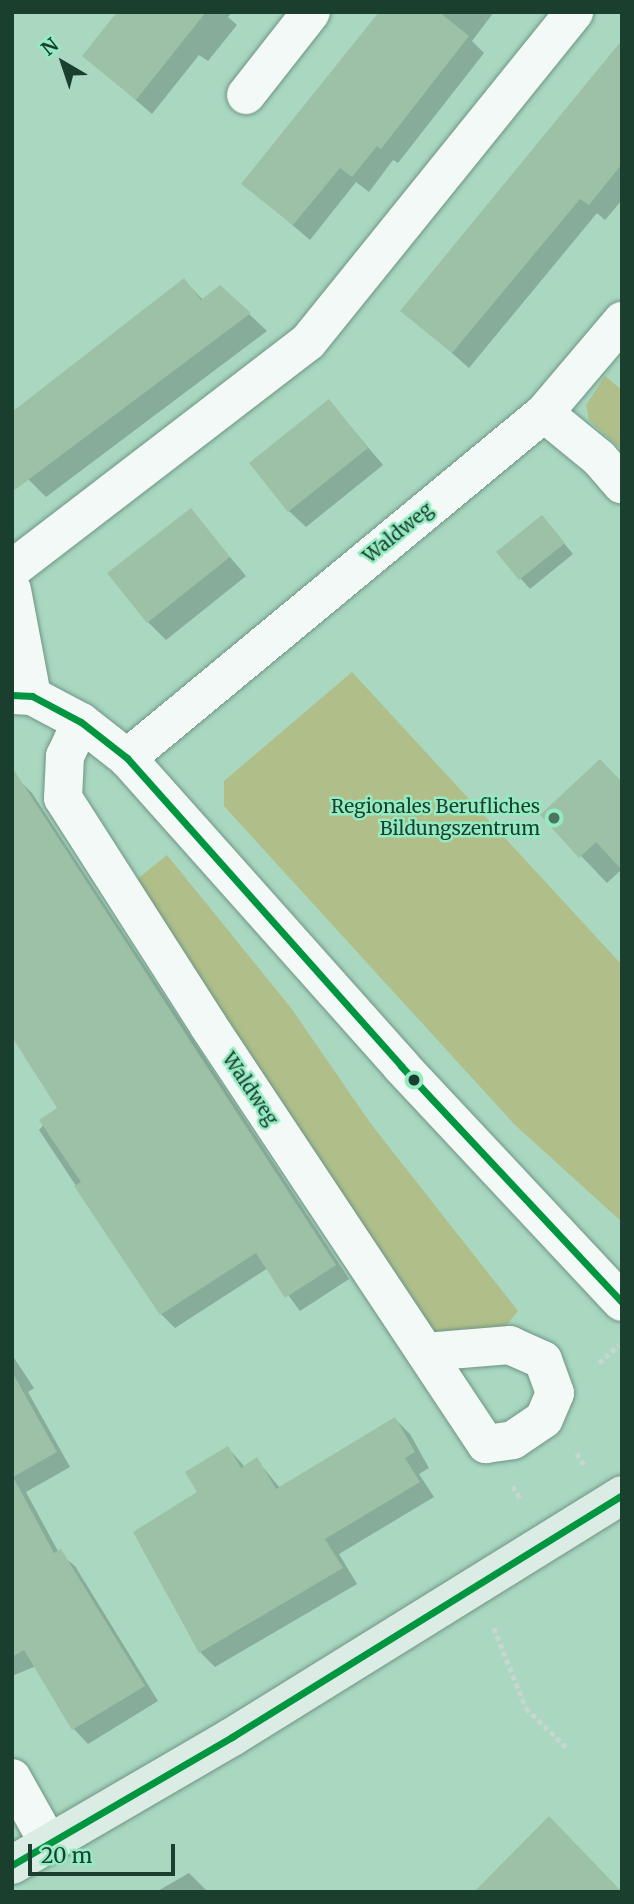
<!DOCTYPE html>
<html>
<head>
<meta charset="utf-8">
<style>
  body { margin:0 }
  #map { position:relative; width:634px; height:1904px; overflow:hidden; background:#a9d7c0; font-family:Merriweather,serif }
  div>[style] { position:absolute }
  .green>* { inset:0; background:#b0bf8a }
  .shadow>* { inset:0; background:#0003 }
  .building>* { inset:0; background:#9dc1a6 }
  .path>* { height:4.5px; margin-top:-2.25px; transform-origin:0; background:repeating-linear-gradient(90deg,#c7d6ce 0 5px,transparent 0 8.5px) }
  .roads { filter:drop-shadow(0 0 2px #6f9584) drop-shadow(0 0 2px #6f9584) }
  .minor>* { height:38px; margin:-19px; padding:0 19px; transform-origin:19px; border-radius:19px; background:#f2f9f6 }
  .major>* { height:38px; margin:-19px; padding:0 19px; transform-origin:19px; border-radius:19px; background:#dbece5 }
  .bus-1>* { height:7px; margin:-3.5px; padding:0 3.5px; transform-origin:3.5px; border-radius:3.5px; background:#009640 }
  .dots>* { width:19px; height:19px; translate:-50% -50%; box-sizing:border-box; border:4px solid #95ebc1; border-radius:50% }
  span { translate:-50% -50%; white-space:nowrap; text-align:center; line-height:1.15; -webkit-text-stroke:5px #95ebc1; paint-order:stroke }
  .street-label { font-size:19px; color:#1b3f2e }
  .poi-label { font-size:19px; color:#1b3f2e }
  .right { translate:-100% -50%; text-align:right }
  .frame { position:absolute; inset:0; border:14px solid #1b3f2e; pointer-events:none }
  .north { position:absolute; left:28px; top:28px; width:70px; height:70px; -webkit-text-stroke:5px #95ebc1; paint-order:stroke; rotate:321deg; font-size:19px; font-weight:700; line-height:28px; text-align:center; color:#1b3f2e }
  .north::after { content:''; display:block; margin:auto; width:24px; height:32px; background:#1b3f2e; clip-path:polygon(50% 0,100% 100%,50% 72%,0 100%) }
  .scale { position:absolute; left:28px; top:1844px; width:147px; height:32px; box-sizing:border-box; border:4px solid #1b3f2e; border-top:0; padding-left:9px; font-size:21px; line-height:24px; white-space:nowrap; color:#1b3f2e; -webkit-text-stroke:5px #95ebc1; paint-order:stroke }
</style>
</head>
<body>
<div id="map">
  <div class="green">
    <i style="clip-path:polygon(605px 376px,622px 390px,622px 450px,589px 420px,586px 405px)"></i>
    <i style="clip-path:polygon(352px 672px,622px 965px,622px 1222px,514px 1124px,224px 806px,224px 781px)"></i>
    <i style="clip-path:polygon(167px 855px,291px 1008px,371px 1124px,518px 1311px,500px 1333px,437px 1340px,135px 881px)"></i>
  </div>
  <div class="shadow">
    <i style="clip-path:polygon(120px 12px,232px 12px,228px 17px,237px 25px,208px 61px,199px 55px,152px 114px,85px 56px)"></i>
    <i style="clip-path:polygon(381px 12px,494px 12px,472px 41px,484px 53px,398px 163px,393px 160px,369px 192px,356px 182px,310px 240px,243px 183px)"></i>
    <i style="clip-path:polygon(622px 68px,622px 200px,605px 220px,597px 213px,469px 368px,403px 310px)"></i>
    <i style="clip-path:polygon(184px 280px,203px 300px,249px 314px,267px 331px,46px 497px,28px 479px)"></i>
    <i style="clip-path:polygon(329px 401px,383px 465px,306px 527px,289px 511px)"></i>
    <i style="clip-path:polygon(190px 510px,246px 576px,166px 640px,148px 622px)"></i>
    <i style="clip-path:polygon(542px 517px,573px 554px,530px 589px,498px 553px)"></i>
    <i style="clip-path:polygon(18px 779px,32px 793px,349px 1279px,300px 1311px,268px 1268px,175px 1328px,161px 1314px,39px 1130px,59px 1108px)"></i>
    <i style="clip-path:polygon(622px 783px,622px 869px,607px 883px,542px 815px)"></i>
    <i style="clip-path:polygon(12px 1355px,34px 1388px,28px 1392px,70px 1467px,26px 1492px,59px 1553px,75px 1566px,158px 1701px,88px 1744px,74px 1729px,36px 1666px,12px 1676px)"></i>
    <i style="clip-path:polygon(395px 1419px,410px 1434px,429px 1468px,419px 1474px,434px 1497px,339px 1554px,357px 1584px,215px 1667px,200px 1652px,199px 1492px,228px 1448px,245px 1467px,257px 1460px,280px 1488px)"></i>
    <i style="clip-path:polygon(189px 1873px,208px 1892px,156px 1892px)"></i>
  </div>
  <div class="building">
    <i style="clip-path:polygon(117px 12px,206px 12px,136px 100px,82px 56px)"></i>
    <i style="clip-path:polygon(379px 12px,439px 12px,469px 36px,381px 149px,377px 146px,352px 177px,340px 168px,293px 225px,241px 184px)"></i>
    <i style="clip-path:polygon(622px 40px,622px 164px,589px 205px,580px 199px,452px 353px,400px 311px)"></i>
    <i style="clip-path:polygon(184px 278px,201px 300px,220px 285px,251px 313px,12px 492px,12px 412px)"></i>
    <i style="clip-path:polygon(329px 399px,368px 448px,288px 512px,249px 463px)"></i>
    <i style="clip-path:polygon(191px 508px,230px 557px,147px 623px,107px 573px)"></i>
    <i style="clip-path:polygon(542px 515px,565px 543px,519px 580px,496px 552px)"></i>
    <i style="clip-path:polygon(600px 759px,622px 782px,622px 870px,596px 842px,579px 858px,540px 815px)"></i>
    <i style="clip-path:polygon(12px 767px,336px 1265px,285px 1298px,256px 1253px,160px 1315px,74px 1186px,81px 1182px,39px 1120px,57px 1108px,12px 1037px)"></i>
    <i style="clip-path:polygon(12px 1372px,57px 1452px,13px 1477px,54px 1553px,61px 1549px,145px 1686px,72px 1730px,24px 1650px,12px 1657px)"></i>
    <i style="clip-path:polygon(395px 1417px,415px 1452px,405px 1458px,420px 1482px,325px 1539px,343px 1568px,199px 1653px,133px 1532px,197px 1492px,185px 1472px,228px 1446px,241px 1468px,257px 1457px,276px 1489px)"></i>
    <i style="clip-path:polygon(549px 1816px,622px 1892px,474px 1892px)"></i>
  </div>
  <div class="path">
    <i style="left:599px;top:1363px;width:27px;rotate:-42deg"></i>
    <i style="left:577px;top:1453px;width:14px;rotate:60deg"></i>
    <i style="left:513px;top:1486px;width:16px;rotate:60deg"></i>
    <i style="left:494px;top:1628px;width:86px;rotate:68.2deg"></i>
    <i style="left:526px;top:1708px;width:59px;rotate:44.3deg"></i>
  </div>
  <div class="roads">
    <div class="minor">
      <i style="left:246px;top:95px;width:105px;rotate:-51.9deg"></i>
      <i style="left:544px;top:413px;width:71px;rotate:39.3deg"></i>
      <i style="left:599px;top:458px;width:35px;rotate:49deg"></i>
      <i style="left:12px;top:569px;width:373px;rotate:-37.5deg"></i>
      <i style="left:308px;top:342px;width:424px;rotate:-51.1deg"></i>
      <i style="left:12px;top:590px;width:108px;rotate:79.3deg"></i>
      <i style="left:12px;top:695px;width:20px;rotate:3deg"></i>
      <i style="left:32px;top:696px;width:55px;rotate:28deg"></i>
      <i style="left:81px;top:722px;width:58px;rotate:38deg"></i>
      <i style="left:127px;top:758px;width:412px;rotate:48.3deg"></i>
      <i style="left:401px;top:1066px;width:323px;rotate:46.9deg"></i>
      <i style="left:81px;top:722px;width:38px;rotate:115deg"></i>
      <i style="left:65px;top:756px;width:42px;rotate:92.7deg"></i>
      <i style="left:63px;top:798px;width:269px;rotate:57.4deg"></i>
      <i style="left:208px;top:1025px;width:503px;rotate:56.44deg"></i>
      <i style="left:486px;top:1444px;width:27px;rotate:-8deg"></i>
      <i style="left:513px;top:1440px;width:37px;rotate:-34deg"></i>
      <i style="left:544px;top:1419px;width:28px;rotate:-67deg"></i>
      <i style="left:555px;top:1393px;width:35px;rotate:-110deg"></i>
      <i style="left:543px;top:1360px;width:36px;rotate:-156deg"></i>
      <i style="left:510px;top:1345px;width:85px;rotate:175.3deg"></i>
      <i style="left:127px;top:758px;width:541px;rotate:-39.6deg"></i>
      <i style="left:544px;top:413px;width:121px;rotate:-49.7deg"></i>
      <i style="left:12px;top:1778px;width:76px;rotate:60.7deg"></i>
    </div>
    <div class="major">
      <i style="left:12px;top:1865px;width:255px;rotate:-30.2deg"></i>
      <i style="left:232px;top:1737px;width:459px;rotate:-31.8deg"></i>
    </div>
  </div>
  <div class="bus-1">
    <i style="left:12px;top:695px;width:20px;rotate:3deg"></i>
    <i style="left:32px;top:696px;width:55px;rotate:28deg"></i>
    <i style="left:81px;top:722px;width:58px;rotate:38deg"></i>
    <i style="left:127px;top:758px;width:412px;rotate:48.3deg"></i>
    <i style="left:401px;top:1066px;width:323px;rotate:46.9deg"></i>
    <i style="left:12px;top:1865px;width:255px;rotate:-30.2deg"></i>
    <i style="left:232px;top:1737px;width:459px;rotate:-31.8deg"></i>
  </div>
  <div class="dots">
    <i style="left:554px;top:818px;background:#4d7461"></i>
    <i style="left:414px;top:1080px;background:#1b3f2e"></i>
  </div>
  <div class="street-label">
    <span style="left:398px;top:533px;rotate:-39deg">Waldweg</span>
    <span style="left:250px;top:1089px;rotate:56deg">Waldweg</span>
  </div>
  <div class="poi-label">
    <span class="right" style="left:540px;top:818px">Regionales Berufliches<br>Bildungszentrum</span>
  </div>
  <div class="frame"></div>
  <div class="north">N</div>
  <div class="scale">20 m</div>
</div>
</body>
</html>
